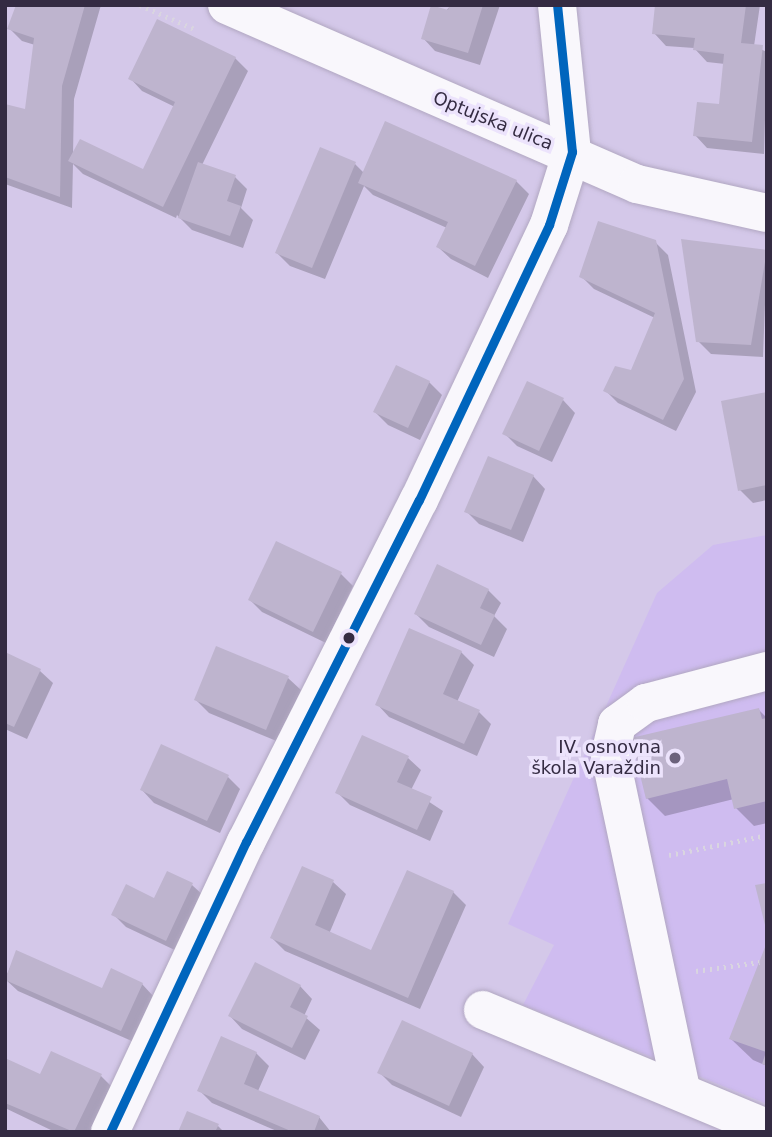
<!DOCTYPE html>
<html>
<head>
<meta charset="utf-8">
<style>
  body { margin:0 }
  #map { position:relative; width:772px; height:1137px; overflow:hidden; background:#d4c8e9; font-family:"DejaVu Sans",sans-serif }
  div>[style] { position:absolute }
  .built>* { inset:0; background:#cfbcf0 }
  .shadow>* { inset:0; background:#0003 }
  .building>* { inset:0; background:#beb4ce }
  .path>* { height:4.5px; margin-top:-2.25px; transform-origin:0; background:repeating-linear-gradient(90deg,#d9d5e0 0 2px,transparent 0 7px) }
  .roads { filter:drop-shadow(0 0 2px #b1a7c1) drop-shadow(0 0 2px #b1a7c1) }
  .minor>* { height:38px; margin:-19px; padding:0 19px; transform-origin:19px; border-radius:19px; background:#f9f7fc }
  .major>* { height:38px; margin:-19px; padding:0 19px; transform-origin:19px; border-radius:19px; background:#f9f7fc }
  .bus-1>* { height:9px; margin:-4.5px; padding:0 4.5px; transform-origin:4.5px; border-radius:4.5px; background:#0065bd }
  .dots>* { width:19px; height:19px; translate:-50% -50%; box-sizing:border-box; border:4px solid #ece3fc; border-radius:50% }
  span { translate:-50% -50%; white-space:nowrap; text-align:center; line-height:1.15; -webkit-text-stroke:7px #ece3fc; paint-order:stroke }
  .street-label { font-size:18px; color:#342b42 }
  .poi-label { font-size:18px; color:#342b42 }
  .right { translate:-100% -50%; text-align:right }
  .frame { position:absolute; inset:0; border:7px solid #342b42; pointer-events:none }
</style>
</head>
<body>
<div id="map">
  <div class="built">
    <i style="clip-path:polygon(767px 535px,767px 1104px,523px 1005px,554px 945px,508px 924px,657px 593px,713px 545px)"></i>
  </div>
  <div class="shadow">
    <i style="clip-path:polygon(18px 5px,101px 5px,74px 99px,73px 155px,144px 171px,175px 107px,142px 91px,130px 78px,235px 58px,248px 71px,202px 165px,235px 177px,247px 189px,241px 208px,253px 220px,243px 248px,192px 230px,177px 215px,176px 218px,83px 174px,73px 164px,72px 208px,5px 184px,5px 106px,27px 111px,35px 45px,22px 41px,9px 28px)"></i>
    <i style="clip-path:polygon(451px 5px,500px 5px,480px 65px,435px 51px,423px 38px)"></i>
    <i style="clip-path:polygon(656px 5px,760px 5px,754px 46px,767px 52px,764px 154px,707px 148px,695px 135px,720px 106px,725px 64px,707px 62px,694px 48px,666px 46px,654px 33px)"></i>
    <i style="clip-path:polygon(386px 123px,516px 181px,529px 194px,488px 278px,451px 259px,438px 247px,447px 228px,373px 195px,364px 186px,325px 279px,290px 266px,277px 253px,355px 164px,364px 173px)"></i>
    <i style="clip-path:polygon(684px 241px,767px 252px,763px 357px,711px 354px,698px 341px)"></i>
    <i style="clip-path:polygon(655px 242px,668px 255px,696px 392px,676px 431px,618px 403px,605px 390px,632px 372px,655px 318px,594px 289px,581px 276px)"></i>
    <i style="clip-path:polygon(429px 382px,442px 395px,420px 440px,388px 425px,375px 412px)"></i>
    <i style="clip-path:polygon(767px 394px,767px 500px,753px 503px,740px 490px)"></i>
    <i style="clip-path:polygon(563px 400px,575px 413px,552px 462px,517px 446px,504px 433px)"></i>
    <i style="clip-path:polygon(533px 476px,545px 489px,523px 542px,479px 524px,466px 511px)"></i>
    <i style="clip-path:polygon(340px 573px,353px 586px,326px 643px,262px 612px,250px 600px)"></i>
    <i style="clip-path:polygon(488px 590px,501px 603px,494px 616px,507px 629px,494px 657px,429px 627px,416px 614px)"></i>
    <i style="clip-path:polygon(461px 652px,474px 665px,457px 702px,479px 712px,491px 724px,477px 756px,389px 717px,377px 704px)"></i>
    <i style="clip-path:polygon(5px 654px,40px 671px,53px 683px,27px 739px,5px 729px)"></i>
    <i style="clip-path:polygon(288px 678px,301px 690px,279px 742px,209px 713px,196px 700px)"></i>
    <i style="clip-path:polygon(759px 710px,767px 718px,767px 823px,754px 826px,736px 808px,734px 799px,665px 816px,647px 798px)"></i>
    <i style="clip-path:polygon(408px 758px,421px 770px,411px 790px,443px 811px,430px 841px,350px 805px,338px 793px)"></i>
    <i style="clip-path:polygon(228px 777px,240px 789px,220px 833px,154px 803px,142px 790px)"></i>
    <i style="clip-path:polygon(303px 868px,333px 882px,346px 894px,329px 934px,372px 953px,453px 892px,466px 905px,420px 1009px,285px 951px,272px 938px)"></i>
    <i style="clip-path:polygon(192px 885px,205px 897px,179px 952px,126px 927px,113px 914px)"></i>
    <i style="clip-path:polygon(767px 946px,767px 1066px,753px 1060px,731px 1039px)"></i>
    <i style="clip-path:polygon(17px 952px,102px 990px,142px 984px,154px 997px,134px 1042px,18px 991px,5px 979px)"></i>
    <i style="clip-path:polygon(300px 986px,312px 999px,304px 1016px,320px 1030px,305px 1060px,242px 1029px,230px 1016px)"></i>
    <i style="clip-path:polygon(256px 1053px,269px 1066px,258px 1091px,319px 1117px,331px 1132px,279px 1132px,212px 1103px,199px 1090px)"></i>
    <i style="clip-path:polygon(472px 1054px,484px 1067px,461px 1117px,392px 1085px,379px 1072px)"></i>
    <i style="clip-path:polygon(5px 1060px,40px 1077px,101px 1076px,113px 1088px,93px 1132px,55px 1132px,5px 1108px)"></i>
    <i style="clip-path:polygon(218px 1126px,224px 1132px,180px 1132px)"></i>
  </div>
  <div class="building">
    <i style="clip-path:polygon(16px 5px,85px 5px,62px 86px,60px 197px,5px 177px,5px 104px,25px 109px,34px 38px,7px 29px)"></i>
    <i style="clip-path:polygon(431px 5px,448px 10px,450px 5px,483px 5px,468px 53px,421px 39px)"></i>
    <i style="clip-path:polygon(655px 5px,746px 5px,741px 43px,763px 45px,752px 142px,693px 136px,697px 102px,719px 104px,724px 54px,693px 50px,695px 38px,652px 34px)"></i>
    <i style="clip-path:polygon(157px 19px,236px 57px,163px 207px,68px 161px,80px 139px,143px 169px,175px 102px,128px 79px)"></i>
    <i style="clip-path:polygon(385px 121px,517px 180px,475px 266px,436px 247px,448px 222px,358px 183px)"></i>
    <i style="clip-path:polygon(320px 147px,356px 162px,312px 268px,275px 253px)"></i>
    <i style="clip-path:polygon(198px 162px,236px 175px,227px 201px,241px 206px,230px 236px,178px 218px)"></i>
    <i style="clip-path:polygon(598px 221px,656px 240px,684px 379px,663px 420px,603px 391px,615px 366px,631px 370px,655px 313px,579px 277px)"></i>
    <i style="clip-path:polygon(681px 239px,767px 250px,751px 345px,696px 342px)"></i>
    <i style="clip-path:polygon(396px 365px,430px 381px,408px 428px,373px 412px)"></i>
    <i style="clip-path:polygon(527px 381px,564px 398px,539px 451px,502px 434px)"></i>
    <i style="clip-path:polygon(767px 392px,767px 485px,738px 491px,721px 401px)"></i>
    <i style="clip-path:polygon(488px 456px,534px 475px,511px 530px,464px 512px)"></i>
    <i style="clip-path:polygon(276px 541px,342px 572px,313px 632px,248px 600px)"></i>
    <i style="clip-path:polygon(437px 564px,489px 589px,480px 608px,495px 615px,481px 645px,414px 614px)"></i>
    <i style="clip-path:polygon(409px 628px,462px 651px,443px 694px,480px 710px,464px 744px,375px 705px)"></i>
    <i style="clip-path:polygon(216px 646px,289px 676px,266px 730px,194px 700px)"></i>
    <i style="clip-path:polygon(5px 652px,41px 669px,14px 727px,5px 723px)"></i>
    <i style="clip-path:polygon(759px 708px,762px 719px,767px 718px,767px 801px,734px 809px,727px 779px,646px 799px,631px 738px)"></i>
    <i style="clip-path:polygon(362px 735px,409px 756px,397px 782px,432px 797px,417px 830px,335px 793px)"></i>
    <i style="clip-path:polygon(161px 744px,229px 775px,207px 821px,140px 790px)"></i>
    <i style="clip-path:polygon(302px 866px,334px 880px,315px 925px,371px 950px,407px 870px,454px 891px,408px 998px,270px 938px)"></i>
    <i style="clip-path:polygon(167px 871px,193px 883px,166px 941px,111px 915px,126px 884px,154px 898px)"></i>
    <i style="clip-path:polygon(767px 883px,767px 929px,766px 929px,755px 885px)"></i>
    <i style="clip-path:polygon(767px 942px,767px 1066px,762px 1064px,766px 1052px,729px 1039px)"></i>
    <i style="clip-path:polygon(16px 950px,102px 988px,111px 968px,143px 983px,121px 1031px,5px 980px)"></i>
    <i style="clip-path:polygon(255px 962px,301px 985px,290px 1007px,308px 1016px,292px 1048px,228px 1016px)"></i>
    <i style="clip-path:polygon(402px 1020px,473px 1053px,449px 1106px,377px 1073px)"></i>
    <i style="clip-path:polygon(221px 1036px,257px 1052px,244px 1084px,320px 1116px,314px 1132px,293px 1132px,197px 1091px)"></i>
    <i style="clip-path:polygon(51px 1051px,102px 1074px,74px 1132px,5px 1103px,5px 1058px,40px 1074px)"></i>
    <i style="clip-path:polygon(187px 1111px,219px 1124px,215px 1132px,178px 1132px)"></i>
  </div>
  <div class="path">
    <i style="left:140px;top:5px;width:62px;rotate:23.7deg"></i>
    <i style="left:669px;top:855px;width:100px;rotate:-11.5deg"></i>
    <i style="left:696px;top:971px;width:64px;rotate:-8.1deg"></i>
  </div>
  <div class="roads">
    <div class="minor">
      <i style="left:483px;top:1010px;width:308px;rotate:22.6deg"></i>
      <i style="left:681px;top:1089px;width:341px;rotate:-102deg"></i>
      <i style="left:610px;top:755px;width:32px;rotate:-77deg"></i>
      <i style="left:617px;top:724px;width:36px;rotate:-36deg"></i>
      <i style="left:646px;top:703px;width:125px;rotate:-14.8deg"></i>
      <i style="left:110px;top:1132px;width:320px;rotate:-64.9deg"></i>
      <i style="left:246px;top:842px;width:383px;rotate:-63.2deg"></i>
      <i style="left:419px;top:500px;width:304px;rotate:-64.7deg"></i>
      <i style="left:549px;top:225px;width:77px;rotate:-72.5deg"></i>
    </div>
    <div class="major">
      <i style="left:227px;top:5px;width:447px;rotate:23.6deg"></i>
      <i style="left:637px;top:184px;width:133px;rotate:12.6deg"></i>
      <i style="left:557px;top:5px;width:148px;rotate:84.2deg"></i>
    </div>
  </div>
  <div class="bus-1">
    <i style="left:110px;top:1132px;width:320px;rotate:-64.9deg"></i>
    <i style="left:246px;top:842px;width:383px;rotate:-63.2deg"></i>
    <i style="left:419px;top:500px;width:304px;rotate:-64.7deg"></i>
    <i style="left:549px;top:225px;width:77px;rotate:-72.5deg"></i>
    <i style="left:572px;top:152px;width:148px;rotate:-95.8deg"></i>
  </div>
  <div class="dots">
    <i style="left:349px;top:638px;background:#342b42"></i>
    <i style="left:675px;top:758px;background:#6c627c"></i>
  </div>
  <div class="street-label">
    <span style="left:493px;top:121px;rotate:22deg">Optujska ulica</span>
  </div>
  <div class="poi-label">
    <span class="right" style="left:661px;top:758px">IV. osnovna<br>škola Varaždin</span>
  </div>
  <div class="frame"></div>
</div>
</body>
</html>
